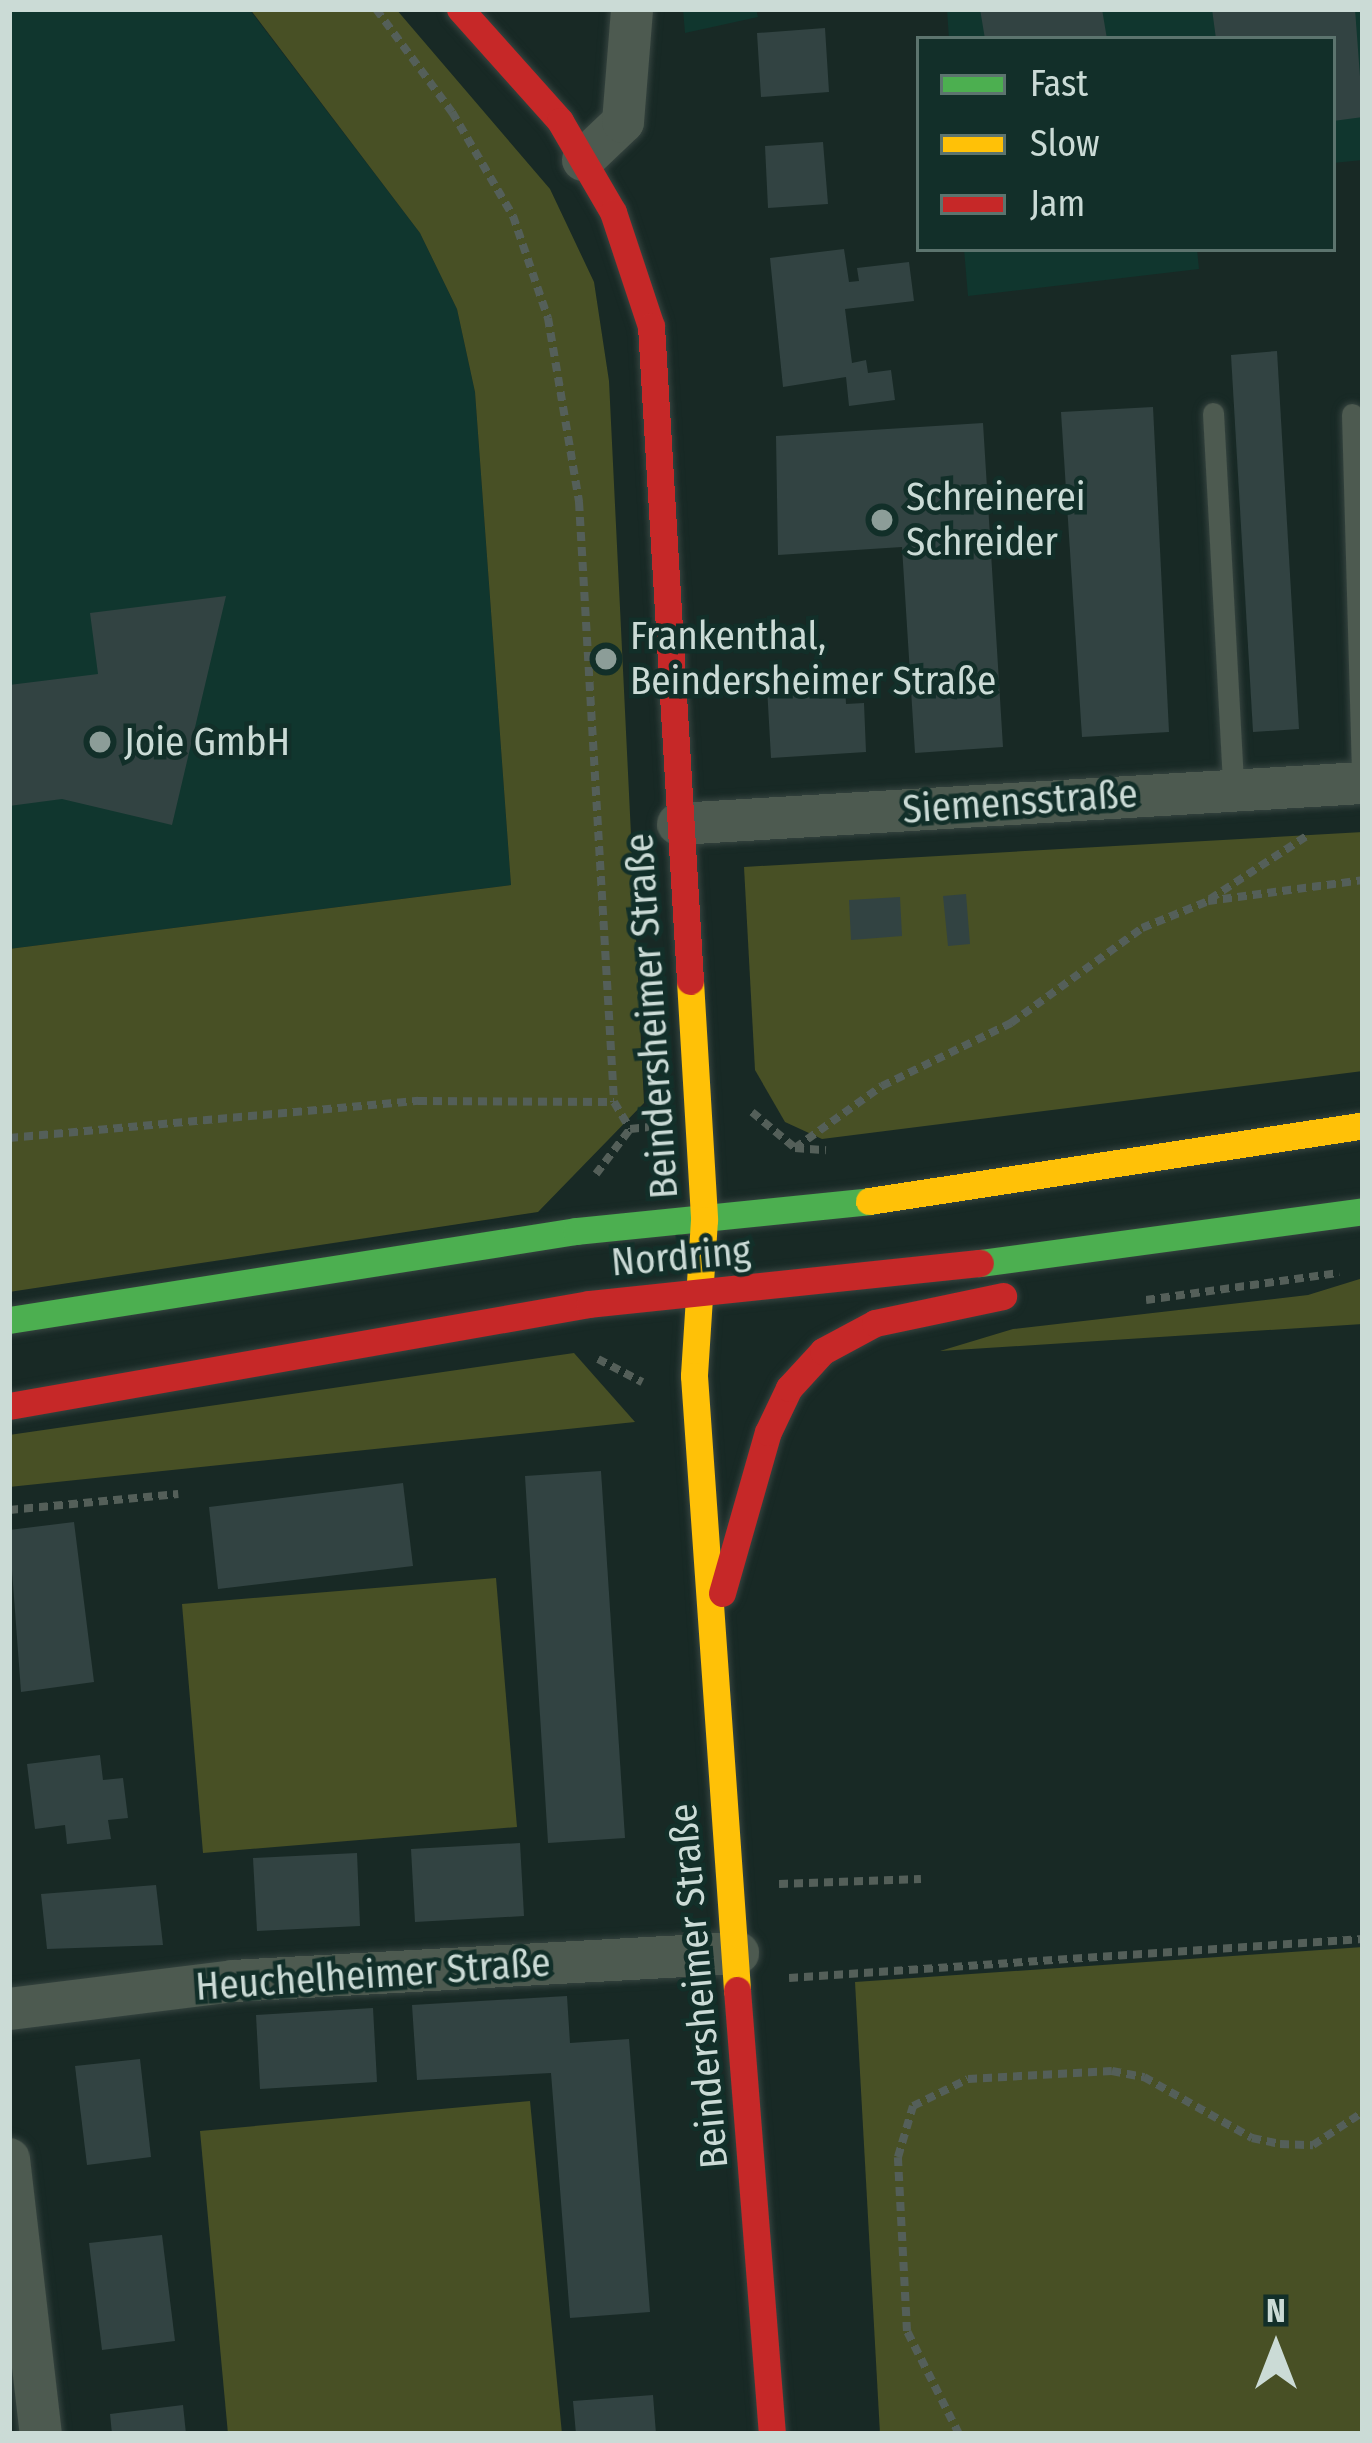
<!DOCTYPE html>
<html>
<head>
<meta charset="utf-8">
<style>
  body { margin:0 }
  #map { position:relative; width:1372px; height:2443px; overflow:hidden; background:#182925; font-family:"Fira Sans Condensed",sans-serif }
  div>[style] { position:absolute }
  .built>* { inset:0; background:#10362e }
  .green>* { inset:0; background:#485025 }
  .building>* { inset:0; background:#324342 }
  .path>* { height:8px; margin-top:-4px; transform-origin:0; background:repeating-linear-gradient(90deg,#545f59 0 9px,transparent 0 15px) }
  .roads { filter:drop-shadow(0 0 3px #364440) drop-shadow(0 0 3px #364440) }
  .lane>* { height:21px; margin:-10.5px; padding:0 10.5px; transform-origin:10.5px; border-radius:10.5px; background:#4d5a50 }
  .street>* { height:42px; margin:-21px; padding:0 21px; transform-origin:21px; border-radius:21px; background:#4d5a50 }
  .fast>* { height:27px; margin:-13.5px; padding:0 13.5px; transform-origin:13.5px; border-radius:13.5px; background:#4caf50 }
  .slow>* { height:27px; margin:-13.5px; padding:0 13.5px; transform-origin:13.5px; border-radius:13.5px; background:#ffc107 }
  .jam>* { height:27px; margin:-13.5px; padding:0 13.5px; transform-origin:13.5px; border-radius:13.5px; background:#c62828 }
  .dots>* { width:33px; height:33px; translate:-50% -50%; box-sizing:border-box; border:6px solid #122f29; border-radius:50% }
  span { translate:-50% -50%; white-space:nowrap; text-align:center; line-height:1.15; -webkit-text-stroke:9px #122f29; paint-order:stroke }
  .poi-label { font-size:39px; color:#cbdbd6 }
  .left { translate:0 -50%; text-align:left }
  .street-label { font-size:39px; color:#cbdbd6 }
  .frame { position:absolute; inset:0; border:12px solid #cbdbd6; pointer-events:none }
  .legend { position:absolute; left:916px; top:36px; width:420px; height:216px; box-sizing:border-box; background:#122f29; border:3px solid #5c746e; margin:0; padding:15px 21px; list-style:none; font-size:36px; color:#cbdbd6 }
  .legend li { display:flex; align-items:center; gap:24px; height:60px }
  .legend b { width:60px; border:3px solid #5c746e }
  .north { position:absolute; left:1216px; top:2287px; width:120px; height:120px; -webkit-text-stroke:9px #122f29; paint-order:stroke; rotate:0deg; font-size:33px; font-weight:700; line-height:48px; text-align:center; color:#cbdbd6 }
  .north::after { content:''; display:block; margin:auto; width:42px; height:54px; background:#cbdbd6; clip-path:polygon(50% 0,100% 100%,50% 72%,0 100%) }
</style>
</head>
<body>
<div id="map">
  <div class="built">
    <i style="clip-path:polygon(9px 9px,249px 9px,420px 233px,457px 309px,475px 392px,511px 885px,9px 949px)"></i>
    <i style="clip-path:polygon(683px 9px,756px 9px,758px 17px,685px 33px)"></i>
    <i style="clip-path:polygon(947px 9px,1363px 9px,1363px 160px,1333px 163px,1333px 39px,949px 39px)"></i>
    <i style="clip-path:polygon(964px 249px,1197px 249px,1199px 269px,968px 296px)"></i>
  </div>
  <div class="green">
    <i style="clip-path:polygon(250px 9px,396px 9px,550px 189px,594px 282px,609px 381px,644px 1103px,538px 1212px,9px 1292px,9px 949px,511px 885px,475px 392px,457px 309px,420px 233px)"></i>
    <i style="clip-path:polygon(1363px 832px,1363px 1071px,822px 1139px,785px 1122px,755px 1070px,744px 867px)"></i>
    <i style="clip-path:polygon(1363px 1278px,1363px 1324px,940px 1351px,1013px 1329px,1308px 1295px)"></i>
    <i style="clip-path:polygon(574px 1353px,635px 1422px,9px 1487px,9px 1435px)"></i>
    <i style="clip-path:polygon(496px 1578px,517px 1827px,203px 1853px,182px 1604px)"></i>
    <i style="clip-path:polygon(1363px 1947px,1363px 2434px,880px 2434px,855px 1982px)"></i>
    <i style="clip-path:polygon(530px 2101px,562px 2434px,228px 2434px,200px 2131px)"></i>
  </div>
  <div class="building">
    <i style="clip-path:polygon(980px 9px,1102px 9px,1107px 39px,985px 39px)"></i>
    <i style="clip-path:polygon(1212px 9px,1355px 9px,1363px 117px,1333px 121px,1333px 39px,1216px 39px)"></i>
    <i style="clip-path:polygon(825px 28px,829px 92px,761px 97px,757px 33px)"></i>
    <i style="clip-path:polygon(823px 142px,828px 204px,768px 208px,765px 146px)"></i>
    <i style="clip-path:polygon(844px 249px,849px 282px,859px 281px,857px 268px,909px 262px,914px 301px,845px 309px,852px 363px,866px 360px,868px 373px,891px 370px,895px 400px,849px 406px,846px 377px,783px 387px,770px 258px)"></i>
    <i style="clip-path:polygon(1277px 351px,1299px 729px,1253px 732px,1231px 355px)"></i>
    <i style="clip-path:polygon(1153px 407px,1169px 732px,1082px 737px,1061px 412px)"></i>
    <i style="clip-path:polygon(983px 423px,1003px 747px,915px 753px,902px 547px,778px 555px,776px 436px)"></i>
    <i style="clip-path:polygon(226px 596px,172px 825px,62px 799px,9px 806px,9px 685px,98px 674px,90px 613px)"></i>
    <i style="clip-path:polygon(845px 684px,846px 704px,864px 703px,866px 752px,771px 758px,767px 687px)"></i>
    <i style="clip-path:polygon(966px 894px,970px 944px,948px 946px,943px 896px)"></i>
    <i style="clip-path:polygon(900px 897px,902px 936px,851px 940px,849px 900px)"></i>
    <i style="clip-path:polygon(601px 1471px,625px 1838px,548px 1843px,525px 1476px)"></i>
    <i style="clip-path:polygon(403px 1483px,413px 1566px,218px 1589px,209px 1507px)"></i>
    <i style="clip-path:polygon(74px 1522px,94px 1682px,21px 1692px,9px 1530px)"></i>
    <i style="clip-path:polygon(100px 1755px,103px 1780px,123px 1778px,128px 1818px,108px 1820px,111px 1839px,67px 1844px,65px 1825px,35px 1829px,27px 1764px)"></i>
    <i style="clip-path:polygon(520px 1843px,524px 1916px,415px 1922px,411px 1849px)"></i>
    <i style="clip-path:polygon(357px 1853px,360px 1926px,257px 1931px,253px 1858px)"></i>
    <i style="clip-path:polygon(156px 1885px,163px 1945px,47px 1949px,41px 1894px)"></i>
    <i style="clip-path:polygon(567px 1996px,570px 2043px,629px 2039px,650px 2312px,570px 2318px,551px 2073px,417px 2080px,412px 2005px)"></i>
    <i style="clip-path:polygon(373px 2008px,377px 2082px,260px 2089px,256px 2015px)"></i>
    <i style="clip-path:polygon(140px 2059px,151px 2157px,87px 2165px,75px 2066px)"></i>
    <i style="clip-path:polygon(162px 2235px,175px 2341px,102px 2350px,89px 2243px)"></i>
    <i style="clip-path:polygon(653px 2395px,656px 2434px,576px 2434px,573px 2401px)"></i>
    <i style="clip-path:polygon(183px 2405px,186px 2434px,112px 2434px,110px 2414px)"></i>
  </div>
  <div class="path">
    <i style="left:376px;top:9px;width:128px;rotate:53.6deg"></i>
    <i style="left:452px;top:112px;width:121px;rotate:59.6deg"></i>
    <i style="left:513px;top:216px;width:108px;rotate:71.1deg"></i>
    <i style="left:548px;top:318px;width:187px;rotate:80.4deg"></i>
    <i style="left:579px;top:502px;width:601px;rotate:86.66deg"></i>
    <i style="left:614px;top:1102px;width:31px;rotate:59deg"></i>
    <i style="left:1210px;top:899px;width:117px;rotate:-33.1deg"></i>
    <i style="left:752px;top:1112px;width:56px;rotate:39.9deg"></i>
    <i style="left:795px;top:1148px;width:31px;rotate:4deg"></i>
    <i style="left:9px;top:1138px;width:411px;rotate:-5.2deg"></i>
    <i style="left:418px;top:1101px;width:196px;rotate:0.3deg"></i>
    <i style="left:795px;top:1148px;width:107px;rotate:-35.5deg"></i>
    <i style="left:882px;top:1086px;width:144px;rotate:-26deg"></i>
    <i style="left:1011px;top:1023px;width:162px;rotate:-35.9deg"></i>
    <i style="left:1142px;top:928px;width:71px;rotate:-22.2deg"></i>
    <i style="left:1208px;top:901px;width:156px;rotate:-7.7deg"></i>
    <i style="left:596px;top:1174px;width:56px;rotate:-52.9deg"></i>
    <i style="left:630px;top:1129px;width:19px;rotate:-6deg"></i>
    <i style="left:1146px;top:1300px;width:195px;rotate:-8deg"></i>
    <i style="left:598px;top:1359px;width:50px;rotate:27.6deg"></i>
    <i style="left:9px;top:1510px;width:170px;rotate:-5.4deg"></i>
    <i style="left:779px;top:1884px;width:142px;rotate:-2deg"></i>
    <i style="left:789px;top:1978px;width:575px;rotate:-3.89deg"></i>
    <i style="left:959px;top:2434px;width:115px;rotate:-116.8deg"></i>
    <i style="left:907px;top:2331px;width:174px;rotate:-93deg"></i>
    <i style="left:898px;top:2157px;width:53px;rotate:-73.6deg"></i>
    <i style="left:913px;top:2106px;width:61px;rotate:-26.1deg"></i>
    <i style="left:968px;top:2079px;width:144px;rotate:-3.2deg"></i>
    <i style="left:1112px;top:2071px;width:33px;rotate:11deg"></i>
    <i style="left:1144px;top:2077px;width:124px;rotate:29.5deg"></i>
    <i style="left:1252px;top:2138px;width:29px;rotate:12deg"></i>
    <i style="left:1280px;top:2144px;width:33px;rotate:2deg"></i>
    <i style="left:1313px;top:2145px;width:60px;rotate:-33.4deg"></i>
  </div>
  <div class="roads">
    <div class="lane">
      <i style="left:1213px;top:413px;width:376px;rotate:86.9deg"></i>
      <i style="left:1352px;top:414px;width:369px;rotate:88.4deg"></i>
    </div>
    <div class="street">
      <i style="left:583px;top:160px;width:55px;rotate:-43.5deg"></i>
      <i style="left:623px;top:122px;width:113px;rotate:-85.4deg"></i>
      <i style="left:678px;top:824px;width:686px;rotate:-3.43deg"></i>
      <i style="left:9px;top:2009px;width:226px;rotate:-7.1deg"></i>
      <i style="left:233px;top:1981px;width:506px;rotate:-3.17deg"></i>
      <i style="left:9px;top:2159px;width:277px;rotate:83.4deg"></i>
    </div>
    <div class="fast">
      <i style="left:980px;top:1263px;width:387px;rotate:-7.7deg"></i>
      <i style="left:9px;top:1320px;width:574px;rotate:-8.92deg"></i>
      <i style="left:576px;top:1231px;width:295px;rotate:-5.8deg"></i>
    </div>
    <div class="slow">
      <i style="left:690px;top:981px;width:239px;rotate:86.6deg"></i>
      <i style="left:704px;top:1220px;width:156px;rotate:93.7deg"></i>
      <i style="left:694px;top:1376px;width:616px;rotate:85.99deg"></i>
      <i style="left:869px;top:1201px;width:500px;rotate:-8.7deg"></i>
    </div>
    <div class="jam">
      <i style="left:460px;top:9px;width:150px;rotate:48.2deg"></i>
      <i style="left:560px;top:121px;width:105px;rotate:59.8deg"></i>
      <i style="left:613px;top:212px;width:120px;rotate:71.6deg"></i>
      <i style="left:651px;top:326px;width:656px;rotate:86.59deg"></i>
      <i style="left:9px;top:1406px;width:589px;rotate:-9.97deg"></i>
      <i style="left:589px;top:1304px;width:393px;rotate:-6deg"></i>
      <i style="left:722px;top:1593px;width:167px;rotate:-74.1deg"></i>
      <i style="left:768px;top:1432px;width:49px;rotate:-64.5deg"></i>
      <i style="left:789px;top:1388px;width:50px;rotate:-47.4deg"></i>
      <i style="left:823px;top:1351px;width:59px;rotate:-28.3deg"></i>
      <i style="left:875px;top:1323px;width:131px;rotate:-11.9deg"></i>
      <i style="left:737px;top:1990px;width:445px;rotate:85.5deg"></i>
    </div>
  </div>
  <div class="dots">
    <i style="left:882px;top:520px;background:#8c9d98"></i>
    <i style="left:606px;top:659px;background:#8c9d98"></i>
    <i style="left:100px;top:742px;background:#8c9d98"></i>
  </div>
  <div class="poi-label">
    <span class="left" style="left:906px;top:520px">Schreinerei<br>Schreider</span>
    <span class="left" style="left:630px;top:659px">Frankenthal,<br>Beindersheimer Straße</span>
    <span class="left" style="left:124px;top:742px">Joie GmbH</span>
  </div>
  <div class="street-label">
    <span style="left:1020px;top:802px;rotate:-4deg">Siemensstraße</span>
    <span style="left:652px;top:1016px;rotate:-94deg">Beindersheimer Straße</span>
    <span style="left:681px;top:1257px;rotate:-5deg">Nordring</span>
    <span style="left:373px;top:1975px;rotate:-4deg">Heuchelheimer Straße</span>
    <span style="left:699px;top:1986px;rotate:-95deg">Beindersheimer Straße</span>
  </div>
  <div class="frame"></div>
  <ul class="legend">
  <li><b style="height:15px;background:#4caf50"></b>Fast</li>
  <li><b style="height:15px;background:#ffc107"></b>Slow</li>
  <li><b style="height:15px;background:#c62828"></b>Jam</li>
  </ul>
  <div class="north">N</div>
</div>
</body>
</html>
